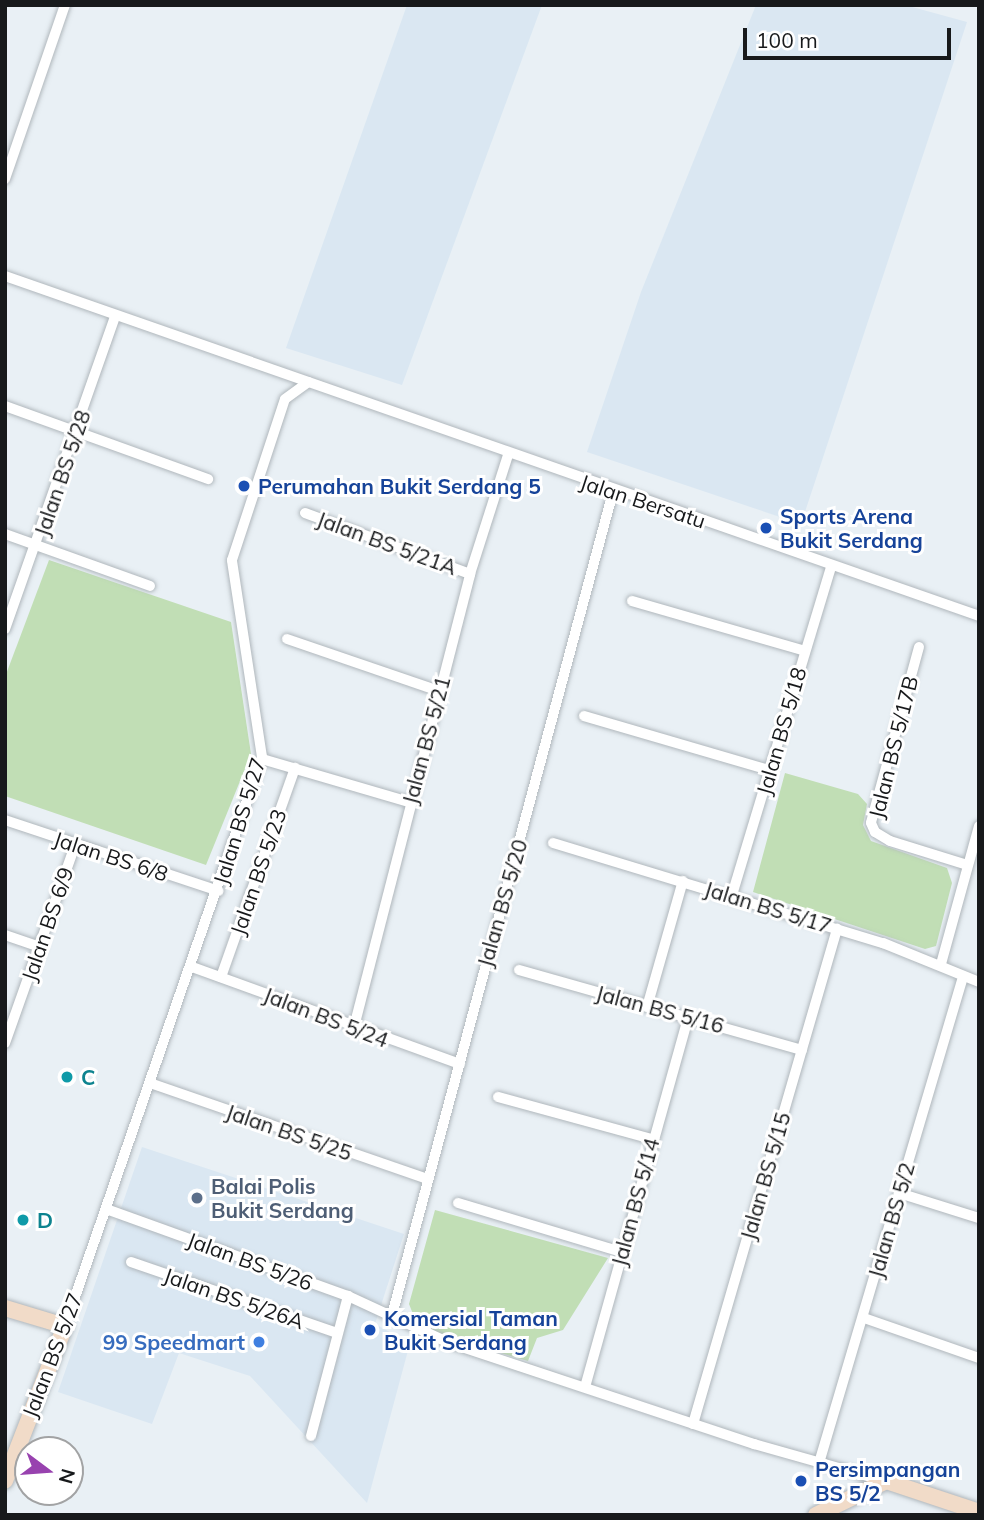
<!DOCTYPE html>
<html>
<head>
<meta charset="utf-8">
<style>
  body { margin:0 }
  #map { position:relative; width:984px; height:1520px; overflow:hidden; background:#e9f0f5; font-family:Mulish,sans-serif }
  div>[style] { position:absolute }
  .built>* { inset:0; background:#dae7f2 }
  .green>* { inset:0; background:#c1deb5 }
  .roads { filter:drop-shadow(0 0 2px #b0b7bc) drop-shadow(0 0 2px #b0b7bc) }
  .street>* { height:10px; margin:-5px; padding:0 5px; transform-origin:5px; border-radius:5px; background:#fff }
  .secondary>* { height:16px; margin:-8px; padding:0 8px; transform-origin:8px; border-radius:8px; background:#f1dbc8 }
  .dots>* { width:19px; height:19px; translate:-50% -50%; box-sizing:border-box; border:4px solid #fff; border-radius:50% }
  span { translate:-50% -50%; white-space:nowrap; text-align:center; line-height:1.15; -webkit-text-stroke:6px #fff; paint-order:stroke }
  .street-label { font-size:21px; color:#17191b }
  .transit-label { font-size:21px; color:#164399; font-weight:700 }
  .left { translate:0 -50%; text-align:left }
  .culture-label { font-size:21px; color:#0d838f; font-weight:700 }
  .service-label { font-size:21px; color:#4e5e75; font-weight:700 }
  .shop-label { font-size:21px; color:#366cbe; font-weight:700 }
  .right { translate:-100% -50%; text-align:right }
  .frame { position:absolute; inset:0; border:7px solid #17191b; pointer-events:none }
  .north { position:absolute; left:14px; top:1436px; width:70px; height:70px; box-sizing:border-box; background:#fff; border:2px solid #a2a3a4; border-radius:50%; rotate:106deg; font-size:19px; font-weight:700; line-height:28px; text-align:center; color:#17191b }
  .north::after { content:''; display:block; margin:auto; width:24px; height:32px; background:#9842af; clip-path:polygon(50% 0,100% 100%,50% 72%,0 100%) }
  .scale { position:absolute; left:743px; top:28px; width:208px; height:32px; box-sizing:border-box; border:4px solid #17191b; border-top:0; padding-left:9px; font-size:21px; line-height:24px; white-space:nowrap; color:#17191b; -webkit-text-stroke:5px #fff; paint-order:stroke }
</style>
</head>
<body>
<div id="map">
  <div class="built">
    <i style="clip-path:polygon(407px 5px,542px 5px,402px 385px,286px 348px)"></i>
    <i style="clip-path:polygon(756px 5px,905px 5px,967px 22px,801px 524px,587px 452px,641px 292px)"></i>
    <i style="clip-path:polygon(142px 1147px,404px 1234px,375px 1324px,410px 1343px,367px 1503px,250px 1376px,179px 1353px,152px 1424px,58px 1392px)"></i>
  </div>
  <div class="green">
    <i style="clip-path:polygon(49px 560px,231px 622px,251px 754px,206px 865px,5px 796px,5px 677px)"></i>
    <i style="clip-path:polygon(785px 773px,858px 794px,867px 804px,863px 825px,871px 841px,947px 868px,952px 883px,936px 946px,925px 949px,753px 892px)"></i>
    <i style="clip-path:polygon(435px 1210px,608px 1258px,563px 1330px,537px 1338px,528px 1361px,419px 1329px,409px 1304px)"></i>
  </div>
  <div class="roads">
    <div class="street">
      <i style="left:5px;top:179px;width:184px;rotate:-71deg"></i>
      <i style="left:5px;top:276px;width:1032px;rotate:19.24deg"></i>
      <i style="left:5px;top:406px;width:216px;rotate:19.8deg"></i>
      <i style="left:305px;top:513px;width:176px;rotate:20.3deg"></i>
      <i style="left:5px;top:534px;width:154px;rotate:19.7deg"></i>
      <i style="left:632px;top:601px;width:180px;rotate:16.1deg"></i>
      <i style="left:5px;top:629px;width:332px;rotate:-70.6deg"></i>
      <i style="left:287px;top:639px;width:161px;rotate:18.9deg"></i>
      <i style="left:919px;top:647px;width:182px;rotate:105.3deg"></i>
      <i style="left:871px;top:823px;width:10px;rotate:66deg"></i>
      <i style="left:875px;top:832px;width:17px;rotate:31deg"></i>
      <i style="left:890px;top:841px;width:81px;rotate:17.3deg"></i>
      <i style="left:584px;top:716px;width:193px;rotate:16.3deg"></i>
      <i style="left:262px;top:759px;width:153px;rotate:16.3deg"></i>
      <i style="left:5px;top:820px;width:225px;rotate:18.4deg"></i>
      <i style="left:553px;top:843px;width:345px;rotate:16.9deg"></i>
      <i style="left:883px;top:943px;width:104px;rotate:22.1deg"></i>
      <i style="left:732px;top:895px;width:343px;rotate:-73.2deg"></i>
      <i style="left:5px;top:935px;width:37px;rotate:19deg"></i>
      <i style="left:941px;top:964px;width:143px;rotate:-74.6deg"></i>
      <i style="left:192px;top:967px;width:285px;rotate:19.9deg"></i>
      <i style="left:519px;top:970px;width:294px;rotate:15.8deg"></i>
      <i style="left:221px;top:977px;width:222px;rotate:-70.5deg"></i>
      <i style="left:647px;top:1007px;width:131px;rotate:-74.1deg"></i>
      <i style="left:354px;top:1027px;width:468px;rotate:-75.6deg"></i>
      <i style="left:470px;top:574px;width:125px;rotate:-72.3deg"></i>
      <i style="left:5px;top:1043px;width:210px;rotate:-70.5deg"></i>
      <i style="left:150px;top:1083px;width:294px;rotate:19.1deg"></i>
      <i style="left:498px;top:1097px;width:160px;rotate:15.3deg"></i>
      <i style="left:899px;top:1193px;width:84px;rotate:17.4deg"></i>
      <i style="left:458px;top:1203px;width:170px;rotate:16.7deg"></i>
      <i style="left:106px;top:1209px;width:257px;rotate:19.8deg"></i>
      <i style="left:348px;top:1296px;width:109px;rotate:24.9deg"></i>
      <i style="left:447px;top:1342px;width:324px;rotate:18.4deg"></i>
      <i style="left:754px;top:1444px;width:136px;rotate:15.8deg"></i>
      <i style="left:131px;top:1262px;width:218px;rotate:19deg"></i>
      <i style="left:392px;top:1315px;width:852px;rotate:-74.97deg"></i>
      <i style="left:864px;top:1318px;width:122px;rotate:19.2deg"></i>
      <i style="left:65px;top:1326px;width:602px;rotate:-70.9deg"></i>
      <i style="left:262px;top:757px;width:199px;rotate:-98.7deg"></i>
      <i style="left:232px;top:560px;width:169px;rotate:-71.8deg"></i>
      <i style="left:285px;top:399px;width:29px;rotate:-36deg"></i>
      <i style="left:585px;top:1387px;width:383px;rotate:-74.4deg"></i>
      <i style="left:693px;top:1424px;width:516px;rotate:-73.78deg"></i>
      <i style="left:311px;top:1436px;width:145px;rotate:-75.2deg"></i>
      <i style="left:819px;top:1463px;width:507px;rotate:-73.5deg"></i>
    </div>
    <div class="secondary">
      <i style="left:5px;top:1308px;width:63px;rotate:16.7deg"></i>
      <i style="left:65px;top:1326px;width:166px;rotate:111.2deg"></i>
      <i style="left:816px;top:1515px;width:78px;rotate:-25.9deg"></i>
      <i style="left:886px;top:1481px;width:98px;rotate:18.4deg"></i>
    </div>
  </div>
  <div class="dots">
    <i style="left:244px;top:486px;background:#1a4fb4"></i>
    <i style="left:766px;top:528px;background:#1a4fb4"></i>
    <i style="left:67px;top:1077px;background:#0f9aa8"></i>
    <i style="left:197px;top:1198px;background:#5c6f8a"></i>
    <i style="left:23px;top:1220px;background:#0f9aa8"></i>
    <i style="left:370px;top:1330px;background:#1a4fb4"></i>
    <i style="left:259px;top:1342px;background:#3f7fe0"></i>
    <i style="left:801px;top:1481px;background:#1a4fb4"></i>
  </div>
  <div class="street-label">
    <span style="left:62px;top:473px;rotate:-71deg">Jalan BS 5/28</span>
    <span style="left:643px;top:501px;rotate:18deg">Jalan Bersatu</span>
    <span style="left:387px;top:543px;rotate:20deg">Jalan BS 5/21A</span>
    <span style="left:781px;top:731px;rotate:-74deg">Jalan BS 5/18</span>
    <span style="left:426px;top:740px;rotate:-75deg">Jalan BS 5/21</span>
    <span style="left:893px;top:747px;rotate:-76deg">Jalan BS 5/17B</span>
    <span style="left:239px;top:821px;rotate:-73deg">Jalan BS 5/27</span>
    <span style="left:111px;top:856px;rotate:18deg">Jalan BS 6/8</span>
    <span style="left:258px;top:872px;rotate:-71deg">Jalan BS 5/23</span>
    <span style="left:502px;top:903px;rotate:-74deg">Jalan BS 5/20</span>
    <span style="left:768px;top:907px;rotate:17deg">Jalan BS 5/17</span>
    <span style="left:47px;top:924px;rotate:-71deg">Jalan BS 6/9</span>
    <span style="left:660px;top:1009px;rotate:15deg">Jalan BS 5/16</span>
    <span style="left:326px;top:1017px;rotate:21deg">Jalan BS 5/24</span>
    <span style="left:289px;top:1132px;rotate:19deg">Jalan BS 5/25</span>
    <span style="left:765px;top:1176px;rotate:-74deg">Jalan BS 5/15</span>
    <span style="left:635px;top:1202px;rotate:-75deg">Jalan BS 5/14</span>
    <span style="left:891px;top:1220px;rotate:-74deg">Jalan BS 5/2</span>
    <span style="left:250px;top:1261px;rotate:20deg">Jalan BS 5/26</span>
    <span style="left:234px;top:1298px;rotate:19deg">Jalan BS 5/26A</span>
    <span style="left:52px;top:1355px;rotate:-69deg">Jalan BS 5/27</span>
  </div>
  <div class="transit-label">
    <span class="left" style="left:258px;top:486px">Perumahan Bukit Serdang 5</span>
    <span class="left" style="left:780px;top:528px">Sports Arena<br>Bukit Serdang</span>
    <span class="left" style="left:384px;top:1330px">Komersial Taman<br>Bukit Serdang</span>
    <span class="left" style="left:815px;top:1481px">Persimpangan<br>BS 5/2</span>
  </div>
  <div class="culture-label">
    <span class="left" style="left:81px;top:1077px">C</span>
    <span class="left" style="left:37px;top:1220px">D</span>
  </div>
  <div class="service-label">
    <span class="left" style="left:211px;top:1198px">Balai Polis<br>Bukit Serdang</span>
  </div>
  <div class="shop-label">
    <span class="right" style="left:245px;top:1342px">99 Speedmart</span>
  </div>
  <div class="frame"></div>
  <div class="north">N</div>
  <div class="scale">100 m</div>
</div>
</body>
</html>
